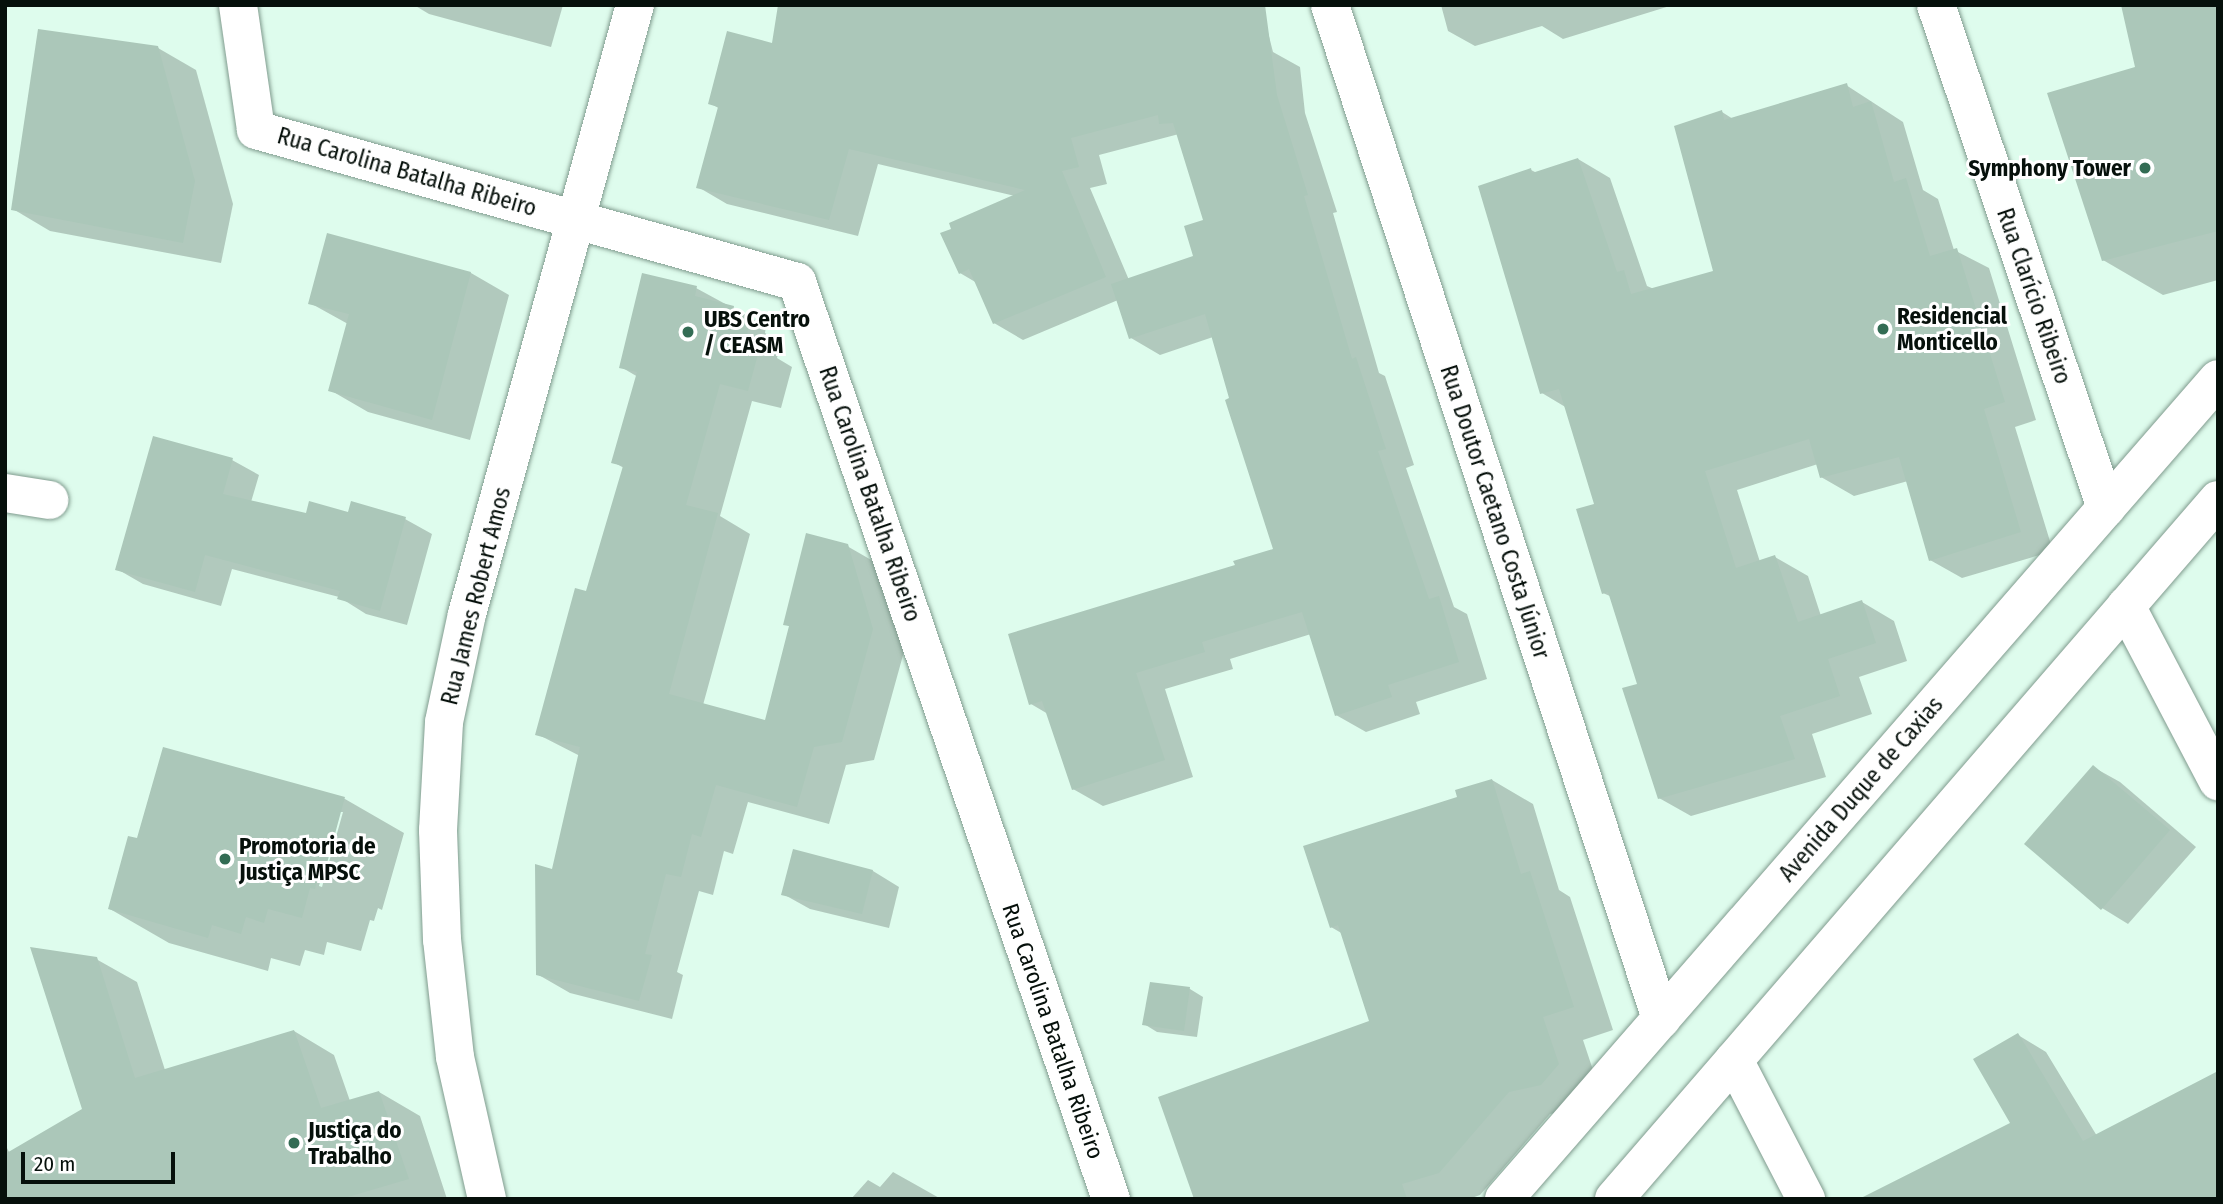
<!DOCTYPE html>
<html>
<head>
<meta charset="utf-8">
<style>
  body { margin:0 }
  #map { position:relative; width:2223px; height:1204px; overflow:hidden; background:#defced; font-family:"Fira Sans Condensed",sans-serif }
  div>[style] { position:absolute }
  .shadow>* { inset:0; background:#0003 }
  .building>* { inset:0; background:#abc7b9 }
  .roads { filter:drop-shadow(0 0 2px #809b8e) drop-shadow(0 0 2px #809b8e) }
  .minor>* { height:38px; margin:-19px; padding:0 19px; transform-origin:19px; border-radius:19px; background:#fff }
  .secondary>* { height:38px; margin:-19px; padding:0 19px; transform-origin:19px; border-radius:19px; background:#fff }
  .dots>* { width:19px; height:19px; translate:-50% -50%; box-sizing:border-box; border:4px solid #fff; border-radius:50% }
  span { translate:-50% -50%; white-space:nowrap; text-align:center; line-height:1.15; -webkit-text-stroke:6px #fff; paint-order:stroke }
  .poi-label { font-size:23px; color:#06100b; font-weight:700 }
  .right { translate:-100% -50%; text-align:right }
  .left { translate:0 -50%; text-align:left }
  .street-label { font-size:23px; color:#06100b }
  .frame { position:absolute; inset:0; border:7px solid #06100b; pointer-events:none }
  .scale { position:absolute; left:21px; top:1152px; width:154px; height:32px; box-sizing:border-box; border:4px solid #06100b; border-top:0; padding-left:9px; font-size:21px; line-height:24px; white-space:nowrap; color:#06100b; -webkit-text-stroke:5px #fff; paint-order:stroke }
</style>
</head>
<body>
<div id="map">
  <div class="shadow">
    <i style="clip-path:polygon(414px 5px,563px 5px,551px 47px,429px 14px)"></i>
    <i style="clip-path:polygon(evenodd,1261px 5px,1273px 52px,1300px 67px,1305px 113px,1337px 212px,1333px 213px,1379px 373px,1385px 376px,1414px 465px,1406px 468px,1454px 607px,1467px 614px,1487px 679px,1416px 702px,1420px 714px,1366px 732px,1336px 715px,1311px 634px,1230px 659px,1233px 669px,1165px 689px,1193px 777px,1103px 806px,1073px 789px,1048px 714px,1031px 704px,1237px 567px,1275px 550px,1213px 337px,1160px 355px,1131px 338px,1118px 300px,1023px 340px,994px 323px,977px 283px,960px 273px,1015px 196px,878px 164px,858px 236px,727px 204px,698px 187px,720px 109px,710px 103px,774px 46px,1261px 5px,1179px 134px,1206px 221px,1195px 257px,1129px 280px,1090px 188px,1107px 184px,1099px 155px,1179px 134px)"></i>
    <i style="clip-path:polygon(1441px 5px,1673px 5px,1563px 39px,1542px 26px,1475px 46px,1448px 31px)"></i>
    <i style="clip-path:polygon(2218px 5px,2218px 280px,2163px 295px,2103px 260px,2137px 68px)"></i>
    <i style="clip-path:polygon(158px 48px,196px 70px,233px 204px,221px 263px,50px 231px,13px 209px)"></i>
    <i style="clip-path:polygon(1846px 85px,1903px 122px,1923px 190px,1938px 199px,1954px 250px,1989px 268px,2036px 420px,2015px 427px,2053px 551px,1962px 578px,1930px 560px,1908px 481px,1854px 496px,1821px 477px,1818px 464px,1737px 490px,1760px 562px,1775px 557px,1808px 576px,1821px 616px,1862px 602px,1894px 621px,1907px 661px,1859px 677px,1872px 714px,1812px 734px,1826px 777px,1691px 816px,1659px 798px,1639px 685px,1612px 597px,1603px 593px,1597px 505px,1567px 408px,1542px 393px,1531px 170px,1537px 173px,1578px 159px,1610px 178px,1647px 286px,1654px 289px,1715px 272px,1722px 112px,1733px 119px)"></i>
    <i style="clip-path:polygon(328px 236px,471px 273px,509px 295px,470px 440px,368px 412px,330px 390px,348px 324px,310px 303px)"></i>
    <i style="clip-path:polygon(696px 288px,766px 326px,765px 333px,781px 343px,777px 358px,792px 367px,781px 408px,752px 401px,720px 516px,750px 534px,703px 705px,766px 722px,791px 627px,785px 624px,847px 546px,880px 565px,905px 648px,874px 760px,846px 765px,829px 824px,748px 802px,733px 854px,724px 851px,713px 895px,699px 891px,677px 972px,683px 975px,672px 1019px,570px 993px,537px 974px,553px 871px,580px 756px,537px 734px,587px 593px,624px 468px,613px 462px,638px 377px,621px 367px)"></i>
    <i style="clip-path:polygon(232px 460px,259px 475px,251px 502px,307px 515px,350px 514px,405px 519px,432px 534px,407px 625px,366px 614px,339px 597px,232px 569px,221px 606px,143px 584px,117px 569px)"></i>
    <i style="clip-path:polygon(evenodd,165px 749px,345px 799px,404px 833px,382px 910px,378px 908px,374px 921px,370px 920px,361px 951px,327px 942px,324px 955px,305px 950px,300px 966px,271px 958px,268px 971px,169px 943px,110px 909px,139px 840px,165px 749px,339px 812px,343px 812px,322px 887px,319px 886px,339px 812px)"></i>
    <i style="clip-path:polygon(2093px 767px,2120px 782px,2196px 847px,2128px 924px,2102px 908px)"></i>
    <i style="clip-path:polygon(1492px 780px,1533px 804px,1559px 890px,1570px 897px,1613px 1030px,1583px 1040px,1599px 1088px,1582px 1108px,1550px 1114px,1480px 1195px,1469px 1199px,1196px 1199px,1371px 1022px,1343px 934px,1331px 927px,1459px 798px)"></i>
    <i style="clip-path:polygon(794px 851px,873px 871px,899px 887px,889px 928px,810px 909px,783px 894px)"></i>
    <i style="clip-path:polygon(96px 959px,137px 982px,165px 1070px,294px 1031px,334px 1055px,350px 1101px,379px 1092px,420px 1116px,447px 1199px,5px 1199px,5px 1144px,10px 1154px,85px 1110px)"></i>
    <i style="clip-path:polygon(1151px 984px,1190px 989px,1203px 997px,1197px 1037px,1157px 1032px,1144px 1024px)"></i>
    <i style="clip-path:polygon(2018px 1035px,2046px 1052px,2097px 1136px,2218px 1199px,2013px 1123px)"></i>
    <i style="clip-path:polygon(893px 1172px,918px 1186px,941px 1199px,851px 1199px,868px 1180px,880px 1187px)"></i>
  </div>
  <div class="building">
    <i style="clip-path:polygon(778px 5px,1265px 5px,1277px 95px,1308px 195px,1304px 196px,1352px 359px,1356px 357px,1386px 449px,1378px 451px,1429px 599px,1439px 596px,1459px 662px,1388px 685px,1392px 697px,1335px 716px,1302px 612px,1202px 642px,1205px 652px,1136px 673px,1165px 760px,1072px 790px,1042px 701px,1029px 705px,1008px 634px,1235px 565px,1233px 561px,1273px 549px,1225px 400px,1229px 398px,1205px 314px,1129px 339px,1111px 284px,1193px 256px,1184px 226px,1203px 220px,1173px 123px,1159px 124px,1158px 115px,1071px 138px,1079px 167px,1062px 171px,1106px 277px,993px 324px,969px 269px,959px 274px,940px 233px,951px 229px,949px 223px,1025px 190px,849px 149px,829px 220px,696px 188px,718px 107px,708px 104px,727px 31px,772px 43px)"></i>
    <i style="clip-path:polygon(2121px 5px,2218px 5px,2218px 231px,2102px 261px,2047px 93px,2135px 67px)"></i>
    <i style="clip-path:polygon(38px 29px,158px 46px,195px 181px,183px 243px,11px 210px)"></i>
    <i style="clip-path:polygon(1847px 83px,1853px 107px,1871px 101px,1894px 182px,1906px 178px,1930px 256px,1957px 248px,2005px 402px,1984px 409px,2021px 532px,1929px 561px,1899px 457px,1820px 478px,1809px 439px,1705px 471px,1736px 568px,1775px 555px,1798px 622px,1862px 600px,1876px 643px,1828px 659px,1840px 696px,1780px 716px,1795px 759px,1658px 799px,1622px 688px,1637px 684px,1608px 592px,1602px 594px,1576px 509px,1594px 504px,1559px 389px,1540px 394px,1478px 186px,1531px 168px,1532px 173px,1578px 158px,1617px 272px,1624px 270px,1631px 294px,1713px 271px,1674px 126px,1722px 110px,1724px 120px)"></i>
    <i style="clip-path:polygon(327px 233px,471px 272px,432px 420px,328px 391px,349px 314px,308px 304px)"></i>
    <i style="clip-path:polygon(642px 273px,697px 286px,695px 296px,734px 306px,732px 318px,750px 322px,745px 342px,760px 347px,748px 391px,720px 384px,686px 505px,718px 513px,669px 694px,765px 720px,789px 626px,783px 625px,806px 533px,848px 544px,873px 629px,842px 742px,814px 747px,797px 807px,716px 785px,701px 837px,692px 834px,681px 877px,666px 874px,645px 954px,652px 955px,639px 1001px,536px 975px,535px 864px,552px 869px,580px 747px,535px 735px,575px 588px,586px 591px,623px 466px,611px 463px,637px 372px,619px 368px)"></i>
    <i style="clip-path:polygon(153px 436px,233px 458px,223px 494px,306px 513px,309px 501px,348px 512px,351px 501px,406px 517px,380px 611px,337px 599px,340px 591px,205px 555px,195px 592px,115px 570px)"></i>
    <i style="clip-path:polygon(163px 747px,345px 797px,323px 878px,318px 876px,315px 889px,310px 888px,302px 918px,268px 909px,264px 923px,246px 917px,241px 934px,212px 925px,208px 938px,108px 909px,128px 836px,137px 838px)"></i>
    <i style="clip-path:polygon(2093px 765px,2170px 830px,2101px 910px,2024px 844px)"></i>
    <i style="clip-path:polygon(1492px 779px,1521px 874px,1530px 871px,1574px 1007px,1543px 1017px,1559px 1064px,1541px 1085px,1509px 1092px,1439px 1173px,1402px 1184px,1407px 1199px,1194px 1199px,1158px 1097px,1369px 1021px,1338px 925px,1330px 928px,1303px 846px,1457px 797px,1455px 790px)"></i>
    <i style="clip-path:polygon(793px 849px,873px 870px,862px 914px,781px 895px)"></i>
    <i style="clip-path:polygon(30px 947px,97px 957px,135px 1078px,294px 1030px,321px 1108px,379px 1091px,409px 1179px,341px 1199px,5px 1199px,5px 1154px,82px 1109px)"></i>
    <i style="clip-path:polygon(1150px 982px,1190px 987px,1184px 1031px,1142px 1025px)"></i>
    <i style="clip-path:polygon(2018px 1033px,2083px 1141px,2218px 1071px,2218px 1199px,1859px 1199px,2010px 1123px,1973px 1059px)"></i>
  </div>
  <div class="roads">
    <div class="minor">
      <i style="left:238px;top:5px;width:126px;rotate:81.8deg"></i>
      <i style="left:256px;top:130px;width:562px;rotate:15.69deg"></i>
      <i style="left:797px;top:282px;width:969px;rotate:71.1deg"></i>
      <i style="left:1330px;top:5px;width:1067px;rotate:71.92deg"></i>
      <i style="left:1936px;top:5px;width:531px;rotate:71.33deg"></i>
      <i style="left:5px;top:493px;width:45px;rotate:9deg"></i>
      <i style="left:2126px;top:606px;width:198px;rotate:62.3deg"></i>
      <i style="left:1734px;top:1060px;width:157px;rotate:62.6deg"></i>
      <i style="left:487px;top:1199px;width:146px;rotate:-102.7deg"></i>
      <i style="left:455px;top:1057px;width:118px;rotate:-96.3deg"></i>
      <i style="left:442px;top:940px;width:110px;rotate:-92.1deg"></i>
      <i style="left:438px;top:830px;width:108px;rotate:-86.8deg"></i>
      <i style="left:444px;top:722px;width:110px;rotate:-78deg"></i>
      <i style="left:467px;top:614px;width:632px;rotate:-74.58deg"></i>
    </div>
    <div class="secondary">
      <i style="left:1504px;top:1199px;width:1087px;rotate:-48.95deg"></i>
      <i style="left:1614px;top:1199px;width:924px;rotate:-49.17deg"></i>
    </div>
  </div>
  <div class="dots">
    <i style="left:2145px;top:168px;background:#336c54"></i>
    <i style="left:1883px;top:329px;background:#336c54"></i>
    <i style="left:688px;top:332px;background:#336c54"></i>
    <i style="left:225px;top:859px;background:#336c54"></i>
    <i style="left:294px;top:1143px;background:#336c54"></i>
  </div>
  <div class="poi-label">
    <span class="right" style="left:2131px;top:168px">Symphony Tower</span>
    <span class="left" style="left:1897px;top:329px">Residencial<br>Monticello</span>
    <span class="left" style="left:704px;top:332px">UBS Centro<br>/ CEASM</span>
    <span class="left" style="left:239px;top:859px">Promotoria de<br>Justiça MPSC</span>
    <span class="left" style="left:308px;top:1143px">Justiça do<br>Trabalho</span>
  </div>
  <div class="street-label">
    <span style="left:407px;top:172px;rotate:16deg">Rua Carolina Batalha Ribeiro</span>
    <span style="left:2034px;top:296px;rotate:71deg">Rua Clarício Ribeiro</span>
    <span style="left:870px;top:494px;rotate:71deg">Rua Carolina Batalha Ribeiro</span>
    <span style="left:1495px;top:512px;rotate:72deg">Rua Doutor Caetano Costa Júnior</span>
    <span style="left:476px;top:596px;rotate:-76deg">Rua James Robert Amos</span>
    <span style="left:1861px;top:789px;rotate:-49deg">Avenida Duque de Caxias</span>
    <span style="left:1053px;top:1031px;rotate:71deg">Rua Carolina Batalha Ribeiro</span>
  </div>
  <div class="frame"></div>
  <div class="scale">20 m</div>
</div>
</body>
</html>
